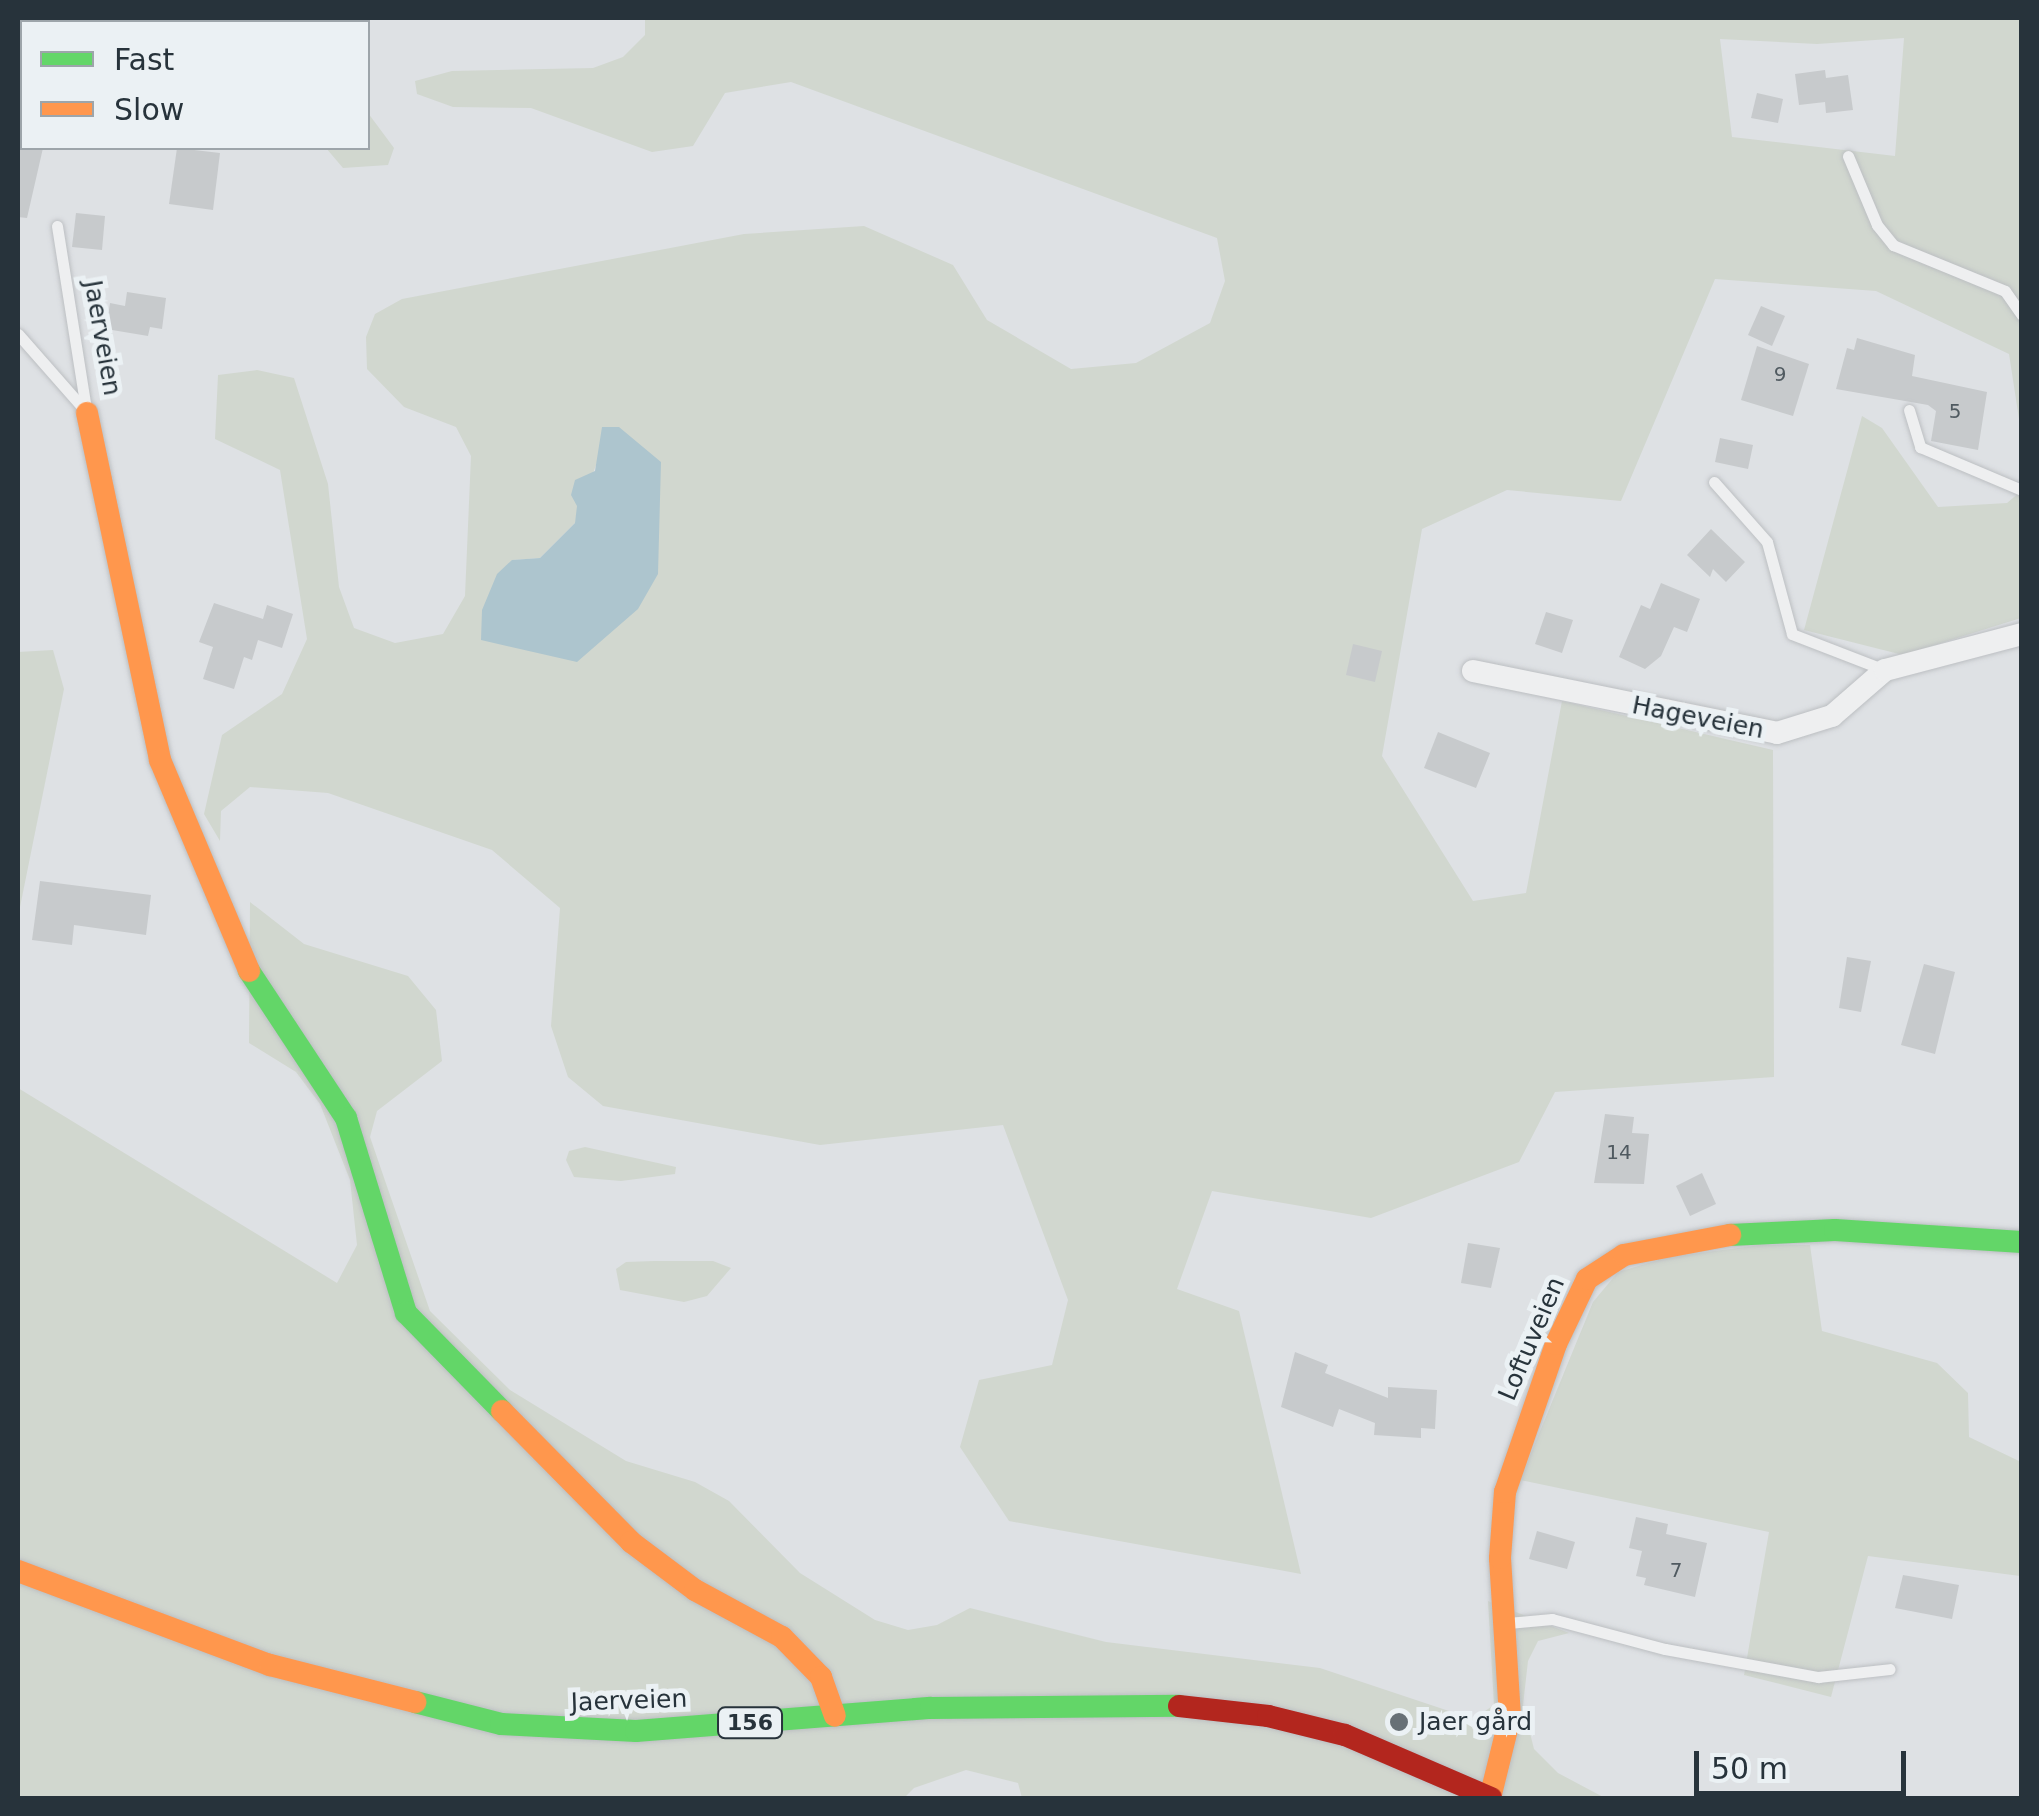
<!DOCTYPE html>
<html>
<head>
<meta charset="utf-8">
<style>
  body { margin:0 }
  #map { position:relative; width:2039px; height:1816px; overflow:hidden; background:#dee1e4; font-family:"DejaVu Sans",sans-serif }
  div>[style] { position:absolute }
  .green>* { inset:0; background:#d1d7cf }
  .water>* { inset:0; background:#adc5ce }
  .building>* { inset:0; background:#c7cacc }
  .roads { filter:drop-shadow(0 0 2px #bcbfc2) drop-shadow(0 0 2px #bcbfc2) }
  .lane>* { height:11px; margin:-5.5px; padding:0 5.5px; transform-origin:5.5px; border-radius:5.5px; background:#eeeff0 }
  .street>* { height:22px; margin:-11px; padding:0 11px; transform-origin:11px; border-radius:11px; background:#eeeff0 }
  .fast>* { height:22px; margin:-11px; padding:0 11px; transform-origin:11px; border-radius:11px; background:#63d668 }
  .slow>* { height:22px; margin:-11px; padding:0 11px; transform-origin:11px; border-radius:11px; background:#ff974d }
  .jam>* { height:22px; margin:-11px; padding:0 11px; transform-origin:11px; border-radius:11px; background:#b3261e }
  .dots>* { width:28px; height:28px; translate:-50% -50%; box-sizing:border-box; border:5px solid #ebf1f4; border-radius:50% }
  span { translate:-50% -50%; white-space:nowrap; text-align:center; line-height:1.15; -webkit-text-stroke:10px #ebf1f4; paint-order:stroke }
  .number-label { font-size:20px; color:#505a60 }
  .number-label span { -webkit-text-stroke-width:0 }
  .shield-label span { padding:2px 8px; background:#ebf1f4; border:2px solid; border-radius:8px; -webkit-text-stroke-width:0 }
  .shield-label { font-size:22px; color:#27333b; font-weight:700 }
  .street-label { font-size:25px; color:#27333b }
  .poi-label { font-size:25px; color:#27333b }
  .left { translate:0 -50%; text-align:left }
  .frame { position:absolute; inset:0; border:20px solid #27333b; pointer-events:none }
  .legend { position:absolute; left:20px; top:20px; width:350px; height:130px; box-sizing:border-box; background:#ebf1f4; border:2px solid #9da5aa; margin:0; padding:12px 18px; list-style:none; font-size:30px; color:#27333b }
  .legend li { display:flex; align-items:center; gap:20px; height:50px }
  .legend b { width:50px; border:2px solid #9da5aa }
  .scale { position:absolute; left:1694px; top:1751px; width:212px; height:45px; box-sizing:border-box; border:5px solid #27333b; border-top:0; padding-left:12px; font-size:30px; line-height:35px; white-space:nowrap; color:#27333b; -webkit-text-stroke:8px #ebf1f4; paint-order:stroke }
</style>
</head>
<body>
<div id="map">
  <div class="green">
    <i style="clip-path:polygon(18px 18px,210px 18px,212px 22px,22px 22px,22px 106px)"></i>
    <i style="clip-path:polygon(evenodd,645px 18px,2021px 18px,2021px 432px,2009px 354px,1876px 291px,1715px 279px,1621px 501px,1507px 490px,1422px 529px,1382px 756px,1473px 901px,1526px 893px,1562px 701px,1773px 750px,1774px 1077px,1555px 1092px,1519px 1162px,1371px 1218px,1212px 1191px,1177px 1289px,1239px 1311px,1301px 1574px,1009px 1521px,960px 1447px,979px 1380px,1052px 1365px,1068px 1300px,1003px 1125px,820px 1145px,603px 1106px,568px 1077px,551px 1026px,560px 908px,492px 850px,328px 793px,250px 787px,221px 811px,220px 841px,204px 814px,222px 735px,282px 694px,307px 639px,280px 470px,215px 439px,218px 375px,257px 370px,294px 378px,328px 484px,339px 587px,354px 628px,395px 643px,443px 634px,465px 596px,471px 456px,456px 427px,404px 407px,367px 369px,366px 337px,375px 314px,402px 299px,744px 234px,864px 226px,953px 265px,987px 320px,1071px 369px,1136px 363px,1210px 323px,1225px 281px,1217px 238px,791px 82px,725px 93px,693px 146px,652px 152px,531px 108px,453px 107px,417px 94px,415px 81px,452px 71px,593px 68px,623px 57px,645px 35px,645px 18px,1904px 38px,1895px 156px,1732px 137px,1720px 39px,1817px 44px,1904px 38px,645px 18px,600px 454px,577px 662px,512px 560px,540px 558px,575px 523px,600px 454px)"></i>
    <i style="clip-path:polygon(368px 113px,394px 148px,388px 165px,343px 168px,326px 148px,368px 148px)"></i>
    <i style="clip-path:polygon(1862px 416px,1882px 428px,1938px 507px,2007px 503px,2021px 491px,2021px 618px,1903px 655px,1804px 630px)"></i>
    <i style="clip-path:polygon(53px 650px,64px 689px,18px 917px,18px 652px)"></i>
    <i style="clip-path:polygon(250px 902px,304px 944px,408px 976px,436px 1010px,442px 1061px,377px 1111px,370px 1137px,430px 1311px,510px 1390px,626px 1461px,695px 1482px,729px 1501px,800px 1573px,875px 1620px,908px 1630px,937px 1625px,970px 1608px,1106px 1642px,1320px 1668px,1473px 1719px,1494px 1705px,1488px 1601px,1569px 1633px,1538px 1641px,1528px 1661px,1523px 1705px,1534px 1749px,1558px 1773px,1605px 1798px,1022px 1798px,1018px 1783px,966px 1770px,914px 1788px,904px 1798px,18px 1798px,18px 1088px,337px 1283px,357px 1245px,350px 1180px,320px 1104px,296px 1072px,249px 1043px)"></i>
    <i style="clip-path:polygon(585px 1147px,676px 1167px,675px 1174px,621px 1181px,574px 1177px,566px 1160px,569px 1151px)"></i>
    <i style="clip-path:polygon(1761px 1245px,1810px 1245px,1822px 1331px,1937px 1363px,1968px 1393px,1969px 1437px,2021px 1462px,2020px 1576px,1868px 1556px,1831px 1697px,1744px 1675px,1769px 1532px,1520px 1480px,1593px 1302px,1618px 1272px,1669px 1257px)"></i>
    <i style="clip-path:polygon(654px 1261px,713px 1261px,731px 1268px,707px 1296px,684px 1302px,620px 1290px,616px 1269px,626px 1262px)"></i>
  </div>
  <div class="water">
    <i style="clip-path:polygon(602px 427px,619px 427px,661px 462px,658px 574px,638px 609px,577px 662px,481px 640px,482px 610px,497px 574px,512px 560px,540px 558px,575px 523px,577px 506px,571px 495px,575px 480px,595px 471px)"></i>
  </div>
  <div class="building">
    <i style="clip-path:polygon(1825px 70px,1826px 78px,1848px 75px,1853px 110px,1826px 113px,1825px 102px,1799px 105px,1795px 74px)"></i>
    <i style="clip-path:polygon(1757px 93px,1783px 99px,1778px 123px,1751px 118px)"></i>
    <i style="clip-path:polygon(18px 148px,43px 148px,27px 218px,18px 217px)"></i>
    <i style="clip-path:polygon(177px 148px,220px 153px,213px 210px,169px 204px)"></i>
    <i style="clip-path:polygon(76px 213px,105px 216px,102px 250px,72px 247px)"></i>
    <i style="clip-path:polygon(127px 292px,166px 298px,162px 329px,150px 327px,148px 336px,106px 329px,110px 303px,125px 306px)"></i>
    <i style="clip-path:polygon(1761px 306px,1785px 316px,1772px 346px,1748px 335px)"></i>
    <i style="clip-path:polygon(1857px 338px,1915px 355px,1912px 376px,1987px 392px,1978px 450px,1931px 441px,1936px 411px,1928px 405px,1836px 389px,1847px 348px,1854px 350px)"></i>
    <i style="clip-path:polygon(1757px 346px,1809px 364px,1793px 416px,1741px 400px)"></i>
    <i style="clip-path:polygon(1720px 438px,1753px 445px,1748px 469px,1715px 462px)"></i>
    <i style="clip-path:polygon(1711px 529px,1745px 562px,1726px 582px,1713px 569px,1710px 577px,1687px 555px)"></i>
    <i style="clip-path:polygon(1661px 583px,1700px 599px,1687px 632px,1674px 627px,1661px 656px,1645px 669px,1619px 657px,1641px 605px,1650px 609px)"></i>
    <i style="clip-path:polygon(214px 603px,263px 619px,267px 605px,293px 614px,282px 648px,258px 640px,252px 660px,244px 657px,234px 689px,203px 679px,213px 647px,199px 642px)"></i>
    <i style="clip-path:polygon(1546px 612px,1573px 620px,1562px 653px,1535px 644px)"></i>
    <i style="clip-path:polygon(1353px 644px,1382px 651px,1375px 682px,1346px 675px)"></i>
    <i style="clip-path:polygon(1438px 732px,1490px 753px,1476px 788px,1424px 768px)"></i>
    <i style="clip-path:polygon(40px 881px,151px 895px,146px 935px,74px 925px,72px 945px,32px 940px)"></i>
    <i style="clip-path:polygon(1847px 957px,1871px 961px,1861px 1012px,1839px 1008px)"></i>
    <i style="clip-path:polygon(1924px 964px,1955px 972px,1935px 1054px,1901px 1045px)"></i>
    <i style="clip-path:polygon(1605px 1114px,1634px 1117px,1632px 1133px,1649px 1134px,1644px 1184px,1594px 1183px)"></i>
    <i style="clip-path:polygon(1702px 1173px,1716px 1204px,1690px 1216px,1676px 1186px)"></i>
    <i style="clip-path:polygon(1468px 1243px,1500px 1248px,1491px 1288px,1461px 1283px)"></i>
    <i style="clip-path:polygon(1295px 1352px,1328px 1365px,1325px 1373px,1388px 1398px,1388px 1387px,1437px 1390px,1435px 1429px,1421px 1428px,1421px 1438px,1374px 1435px,1375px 1423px,1339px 1409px,1333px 1427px,1281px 1407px)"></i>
    <i style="clip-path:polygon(1636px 1517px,1668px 1524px,1666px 1534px,1707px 1543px,1695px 1597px,1644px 1585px,1646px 1578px,1636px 1576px,1642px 1551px,1629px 1548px)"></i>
    <i style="clip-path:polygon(1537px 1531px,1575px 1542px,1567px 1569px,1529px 1559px)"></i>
    <i style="clip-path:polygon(1903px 1575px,1959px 1585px,1952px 1619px,1895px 1608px)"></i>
  </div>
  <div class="roads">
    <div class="lane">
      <i style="left:1848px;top:156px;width:75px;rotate:67.2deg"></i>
      <i style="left:1877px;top:225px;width:26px;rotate:51deg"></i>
      <i style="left:1893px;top:245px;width:121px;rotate:22.3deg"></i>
      <i style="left:2005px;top:291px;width:29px;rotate:55deg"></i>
      <i style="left:57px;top:226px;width:185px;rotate:81deg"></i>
      <i style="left:18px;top:334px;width:100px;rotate:48.7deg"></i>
      <i style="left:1909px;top:410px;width:39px;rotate:73deg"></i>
      <i style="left:1920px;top:447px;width:111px;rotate:22.9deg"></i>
      <i style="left:1714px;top:482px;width:80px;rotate:48.5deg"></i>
      <i style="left:1767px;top:542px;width:95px;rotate:74.8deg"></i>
      <i style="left:1792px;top:634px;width:100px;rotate:21.2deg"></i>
      <i style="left:1508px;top:1623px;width:44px;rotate:-5.2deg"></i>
      <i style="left:1552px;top:1619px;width:117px;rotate:14.9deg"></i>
      <i style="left:1665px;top:1649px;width:156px;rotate:10.4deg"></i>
      <i style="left:1818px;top:1677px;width:72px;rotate:-6.3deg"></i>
    </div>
    <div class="street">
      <i style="left:1473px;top:671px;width:310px;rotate:11.5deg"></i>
      <i style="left:1777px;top:733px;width:58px;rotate:-17.2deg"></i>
      <i style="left:1832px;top:716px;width:70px;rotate:-41deg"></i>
      <i style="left:1885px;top:670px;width:142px;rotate:-14.7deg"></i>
    </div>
    <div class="fast">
      <i style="left:249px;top:971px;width:176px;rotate:56.6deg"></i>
      <i style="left:346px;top:1118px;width:204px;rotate:72.9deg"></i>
      <i style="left:406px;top:1313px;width:137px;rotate:45.6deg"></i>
      <i style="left:1730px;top:1235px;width:105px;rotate:-2.7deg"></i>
      <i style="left:1835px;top:1230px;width:187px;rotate:3.7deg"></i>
      <i style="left:415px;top:1702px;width:89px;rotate:14.3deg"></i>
      <i style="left:501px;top:1724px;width:135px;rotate:3deg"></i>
      <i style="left:636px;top:1731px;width:296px;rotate:-4.5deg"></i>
      <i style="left:931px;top:1708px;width:248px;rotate:-0.5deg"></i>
    </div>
    <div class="slow">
      <i style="left:87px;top:413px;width:355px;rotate:78.1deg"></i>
      <i style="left:160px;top:760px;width:229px;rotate:67.1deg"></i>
      <i style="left:502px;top:1411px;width:184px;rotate:45.4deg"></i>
      <i style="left:631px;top:1542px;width:80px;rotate:36.9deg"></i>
      <i style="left:695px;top:1590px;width:99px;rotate:28.4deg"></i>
      <i style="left:782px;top:1637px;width:56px;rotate:45.7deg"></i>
      <i style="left:821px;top:1677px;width:41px;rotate:70.3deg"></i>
      <i style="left:18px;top:1571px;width:269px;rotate:20.5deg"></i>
      <i style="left:270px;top:1665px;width:150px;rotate:14.3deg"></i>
      <i style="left:1490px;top:1798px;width:83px;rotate:-76.1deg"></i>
      <i style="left:1510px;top:1717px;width:159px;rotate:-93.6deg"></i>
      <i style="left:1500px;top:1558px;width:66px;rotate:-85.7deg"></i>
      <i style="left:1505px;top:1492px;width:157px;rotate:-71deg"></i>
      <i style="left:1556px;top:1344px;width:72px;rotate:-64.5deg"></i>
      <i style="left:1587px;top:1279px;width:44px;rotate:-33deg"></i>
      <i style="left:1624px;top:1255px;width:108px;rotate:-10.7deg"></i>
    </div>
    <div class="jam">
      <i style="left:1179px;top:1706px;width:90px;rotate:6.4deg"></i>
      <i style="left:1268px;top:1716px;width:79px;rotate:13.9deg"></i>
      <i style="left:1345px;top:1735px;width:159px;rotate:23.3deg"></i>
    </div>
  </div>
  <div class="dots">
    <i style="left:1399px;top:1722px;background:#677076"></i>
  </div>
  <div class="number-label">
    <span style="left:1780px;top:374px">9</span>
    <span style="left:1955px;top:411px">5</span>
    <span style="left:1619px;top:1152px">14</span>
    <span style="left:1676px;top:1570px">7</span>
  </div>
  <div class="shield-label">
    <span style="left:750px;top:1723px">156</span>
  </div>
  <div class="street-label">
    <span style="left:102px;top:338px;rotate:80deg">Jaerveien</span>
    <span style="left:1698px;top:718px;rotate:11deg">Hageveien</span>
    <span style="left:1532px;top:1339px;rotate:-67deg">Loftuveien</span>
    <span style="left:629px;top:1701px;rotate:-2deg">Jaerveien</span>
  </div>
  <div class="poi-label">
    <span class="left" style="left:1419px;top:1722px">Jaer gård</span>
  </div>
  <div class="frame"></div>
  <ul class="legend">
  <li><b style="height:12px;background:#63d668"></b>Fast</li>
  <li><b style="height:12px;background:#ff974d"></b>Slow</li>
  </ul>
  <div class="scale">50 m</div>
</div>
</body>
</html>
